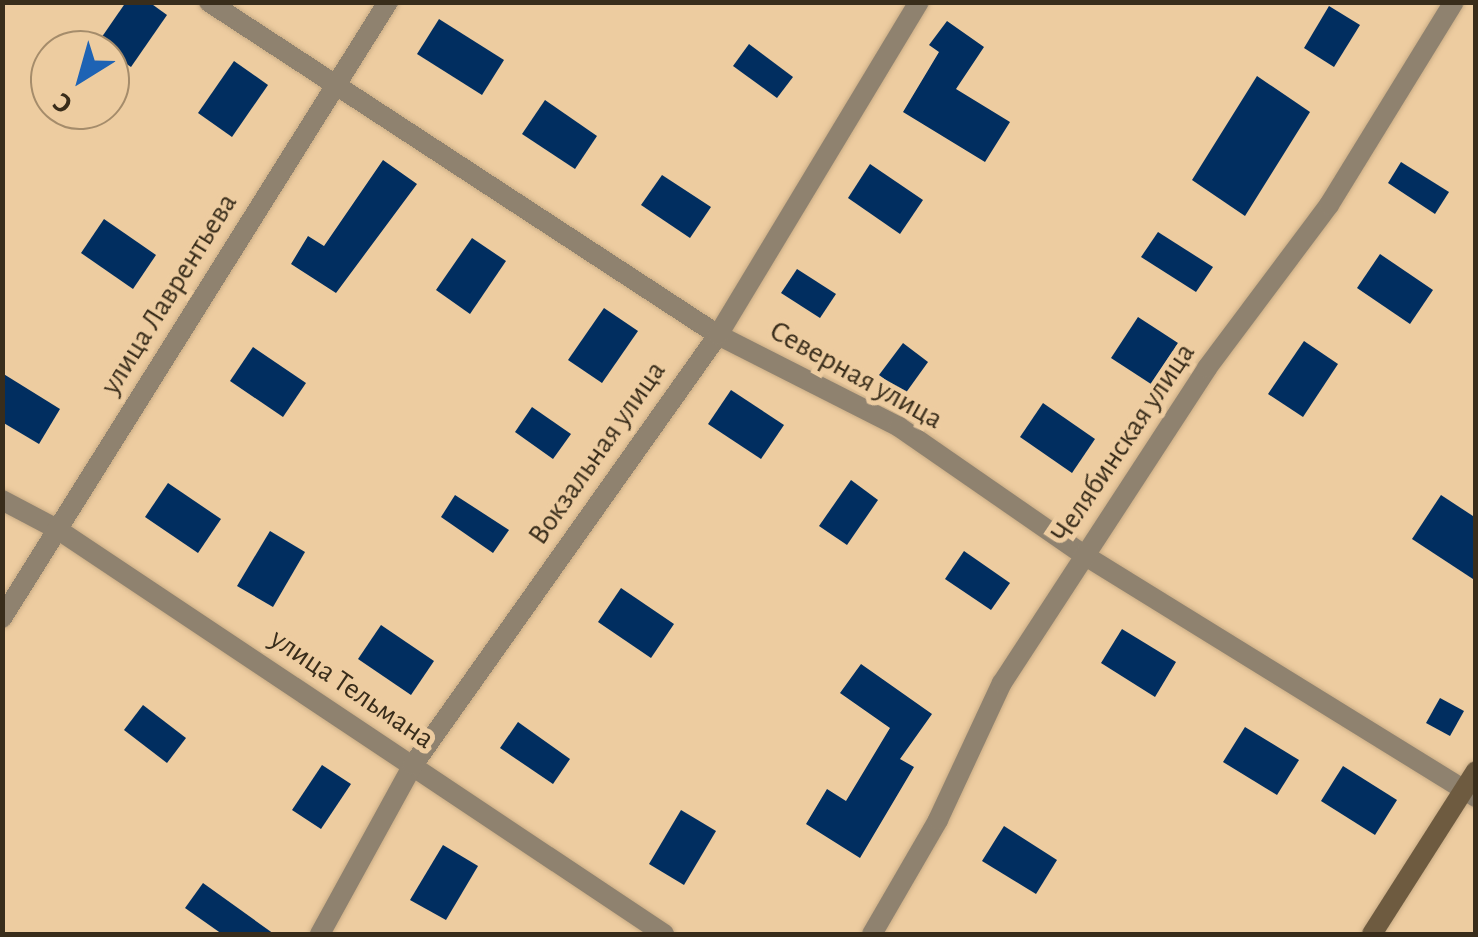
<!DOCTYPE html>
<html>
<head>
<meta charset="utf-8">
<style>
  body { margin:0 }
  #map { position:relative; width:1478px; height:937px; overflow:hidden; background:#edcca0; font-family:"Alegreya Sans",sans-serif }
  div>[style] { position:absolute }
  .building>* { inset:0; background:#012e60 }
  .roads { filter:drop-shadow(0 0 2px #c9ac85) drop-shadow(0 0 2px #c9ac85) }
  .street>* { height:20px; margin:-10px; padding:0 10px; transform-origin:10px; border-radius:10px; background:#8f826f }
  .secondary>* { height:20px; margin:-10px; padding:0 10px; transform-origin:10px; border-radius:10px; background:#6e5b40 }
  span { translate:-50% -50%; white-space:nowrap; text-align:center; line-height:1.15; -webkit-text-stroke:10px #edcca0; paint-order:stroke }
  .street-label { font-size:30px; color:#392d1b }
  .frame { position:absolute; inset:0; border:5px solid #392d1b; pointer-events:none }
  .north { position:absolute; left:30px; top:30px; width:100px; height:100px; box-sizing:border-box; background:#edcca0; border:2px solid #a58c6b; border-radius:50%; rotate:217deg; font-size:28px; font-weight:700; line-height:40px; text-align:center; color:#392d1b }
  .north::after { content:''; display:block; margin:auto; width:35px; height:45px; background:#1e63b4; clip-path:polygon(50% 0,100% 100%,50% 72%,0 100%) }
</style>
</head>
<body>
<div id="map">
  <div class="building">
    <i style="clip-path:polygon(126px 2px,149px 2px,167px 15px,131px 67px,97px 44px)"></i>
    <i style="clip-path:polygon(1329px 6px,1360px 25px,1334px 67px,1304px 48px)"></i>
    <i style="clip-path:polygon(439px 19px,504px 60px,482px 95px,417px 54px)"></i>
    <i style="clip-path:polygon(947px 21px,984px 47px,956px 89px,1010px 122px,985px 162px,903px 112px,939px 52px,929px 45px)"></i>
    <i style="clip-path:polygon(749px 44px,793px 77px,777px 98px,733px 66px)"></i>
    <i style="clip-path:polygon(234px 61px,268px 85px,232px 137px,198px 113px)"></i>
    <i style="clip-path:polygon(1257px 76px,1310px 112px,1245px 216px,1192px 180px)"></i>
    <i style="clip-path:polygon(545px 100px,597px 136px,575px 169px,522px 134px)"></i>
    <i style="clip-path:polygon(383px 160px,417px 184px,336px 293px,291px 264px,308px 236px,324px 246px)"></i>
    <i style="clip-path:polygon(1401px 162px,1449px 192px,1435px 214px,1388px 183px)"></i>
    <i style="clip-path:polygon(870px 164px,923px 200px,900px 234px,848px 198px)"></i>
    <i style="clip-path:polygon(662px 175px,711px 207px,690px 238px,641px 205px)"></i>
    <i style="clip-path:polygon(104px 219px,156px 255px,133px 289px,81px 253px)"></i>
    <i style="clip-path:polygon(1158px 232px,1213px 267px,1196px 292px,1141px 257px)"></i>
    <i style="clip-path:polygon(472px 238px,506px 261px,470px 314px,436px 290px)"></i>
    <i style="clip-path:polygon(1380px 254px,1433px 290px,1410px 324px,1357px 288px)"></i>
    <i style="clip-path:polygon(797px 269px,836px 294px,820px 318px,781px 293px)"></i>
    <i style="clip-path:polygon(604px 308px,638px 331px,602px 383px,568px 360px)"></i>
    <i style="clip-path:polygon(1138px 317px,1178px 343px,1151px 384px,1111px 358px)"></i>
    <i style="clip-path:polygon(1304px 341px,1338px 364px,1303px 417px,1268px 394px)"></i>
    <i style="clip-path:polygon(903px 343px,928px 362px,905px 394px,879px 375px)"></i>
    <i style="clip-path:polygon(253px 347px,306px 383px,283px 417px,230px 381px)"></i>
    <i style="clip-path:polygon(2px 373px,60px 409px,39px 444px,2px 422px)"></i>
    <i style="clip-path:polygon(731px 390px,784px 425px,761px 459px,708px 424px)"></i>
    <i style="clip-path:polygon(1043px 403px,1095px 439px,1072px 473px,1020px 437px)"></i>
    <i style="clip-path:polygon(532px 407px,571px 434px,553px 459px,515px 432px)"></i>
    <i style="clip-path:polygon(851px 480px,878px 500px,847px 545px,819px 526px)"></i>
    <i style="clip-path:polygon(168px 483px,221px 519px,198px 553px,145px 517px)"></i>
    <i style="clip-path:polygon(455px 495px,509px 530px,493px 553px,441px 517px)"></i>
    <i style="clip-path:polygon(1441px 495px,1476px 518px,1476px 581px,1412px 539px)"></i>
    <i style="clip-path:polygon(270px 531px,305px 552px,273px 607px,237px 586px)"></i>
    <i style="clip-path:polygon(964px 551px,1010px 583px,991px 610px,945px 579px)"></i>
    <i style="clip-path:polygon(621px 588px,674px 624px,651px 658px,598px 622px)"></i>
    <i style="clip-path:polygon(381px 625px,434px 661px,411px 695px,358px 659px)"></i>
    <i style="clip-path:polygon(1122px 629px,1176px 662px,1155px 697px,1101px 663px)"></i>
    <i style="clip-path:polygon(861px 664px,932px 714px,900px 759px,914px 767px,860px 858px,806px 824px,827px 789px,846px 801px,890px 728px,840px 693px)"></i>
    <i style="clip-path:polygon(1440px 698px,1464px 711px,1450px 736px,1426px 723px)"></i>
    <i style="clip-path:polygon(143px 705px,186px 738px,167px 763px,124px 730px)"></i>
    <i style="clip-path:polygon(518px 722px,570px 759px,553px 784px,500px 748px)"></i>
    <i style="clip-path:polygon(1245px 727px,1299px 760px,1277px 795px,1223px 762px)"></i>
    <i style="clip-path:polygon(322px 765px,351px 784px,321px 829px,292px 810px)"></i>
    <i style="clip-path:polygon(1343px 766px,1397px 800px,1375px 835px,1321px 801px)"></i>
    <i style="clip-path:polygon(681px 810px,716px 831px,684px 885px,649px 864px)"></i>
    <i style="clip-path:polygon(1004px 826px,1057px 860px,1036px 894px,982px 861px)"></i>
    <i style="clip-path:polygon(443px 845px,478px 866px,446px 920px,410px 900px)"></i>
    <i style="clip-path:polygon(203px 883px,274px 934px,222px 934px,185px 908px)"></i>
  </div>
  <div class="roads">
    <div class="street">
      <i style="left:209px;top:2px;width:608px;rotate:33.19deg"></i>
      <i style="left:718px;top:335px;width:203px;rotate:26.9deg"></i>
      <i style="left:899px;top:427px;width:225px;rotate:34.7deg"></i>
      <i style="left:1084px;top:555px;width:461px;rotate:31.7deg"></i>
      <i style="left:2px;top:500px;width:62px;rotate:27.8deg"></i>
      <i style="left:57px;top:529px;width:730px;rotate:33.71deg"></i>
      <i style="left:2px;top:618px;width:727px;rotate:-57.93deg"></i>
      <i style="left:320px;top:934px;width:193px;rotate:-61.2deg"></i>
      <i style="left:413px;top:765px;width:527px;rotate:-54.65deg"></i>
      <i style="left:718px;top:335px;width:389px;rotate:-58.9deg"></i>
      <i style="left:872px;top:934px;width:132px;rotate:-59.9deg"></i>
      <i style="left:938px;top:820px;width:151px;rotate:-65deg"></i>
      <i style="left:1002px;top:683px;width:376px;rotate:-56.9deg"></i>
      <i style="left:1207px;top:368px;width:204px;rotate:-53.2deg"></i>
      <i style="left:1329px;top:205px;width:238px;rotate:-58.4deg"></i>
    </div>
    <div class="secondary">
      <i style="left:1372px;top:934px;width:193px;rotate:-57.5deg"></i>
    </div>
  </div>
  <div class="street-label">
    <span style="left:169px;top:294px;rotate:-58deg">улица Лаврентьева</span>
    <span style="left:856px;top:375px;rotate:29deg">Северная улица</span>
    <span style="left:1123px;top:443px;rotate:-56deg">Челябинская улица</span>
    <span style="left:597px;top:453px;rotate:-55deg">Вокзальная улица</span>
    <span style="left:352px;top:689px;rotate:34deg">улица Тельмана</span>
  </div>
  <div class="frame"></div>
  <div class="north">С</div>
</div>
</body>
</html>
